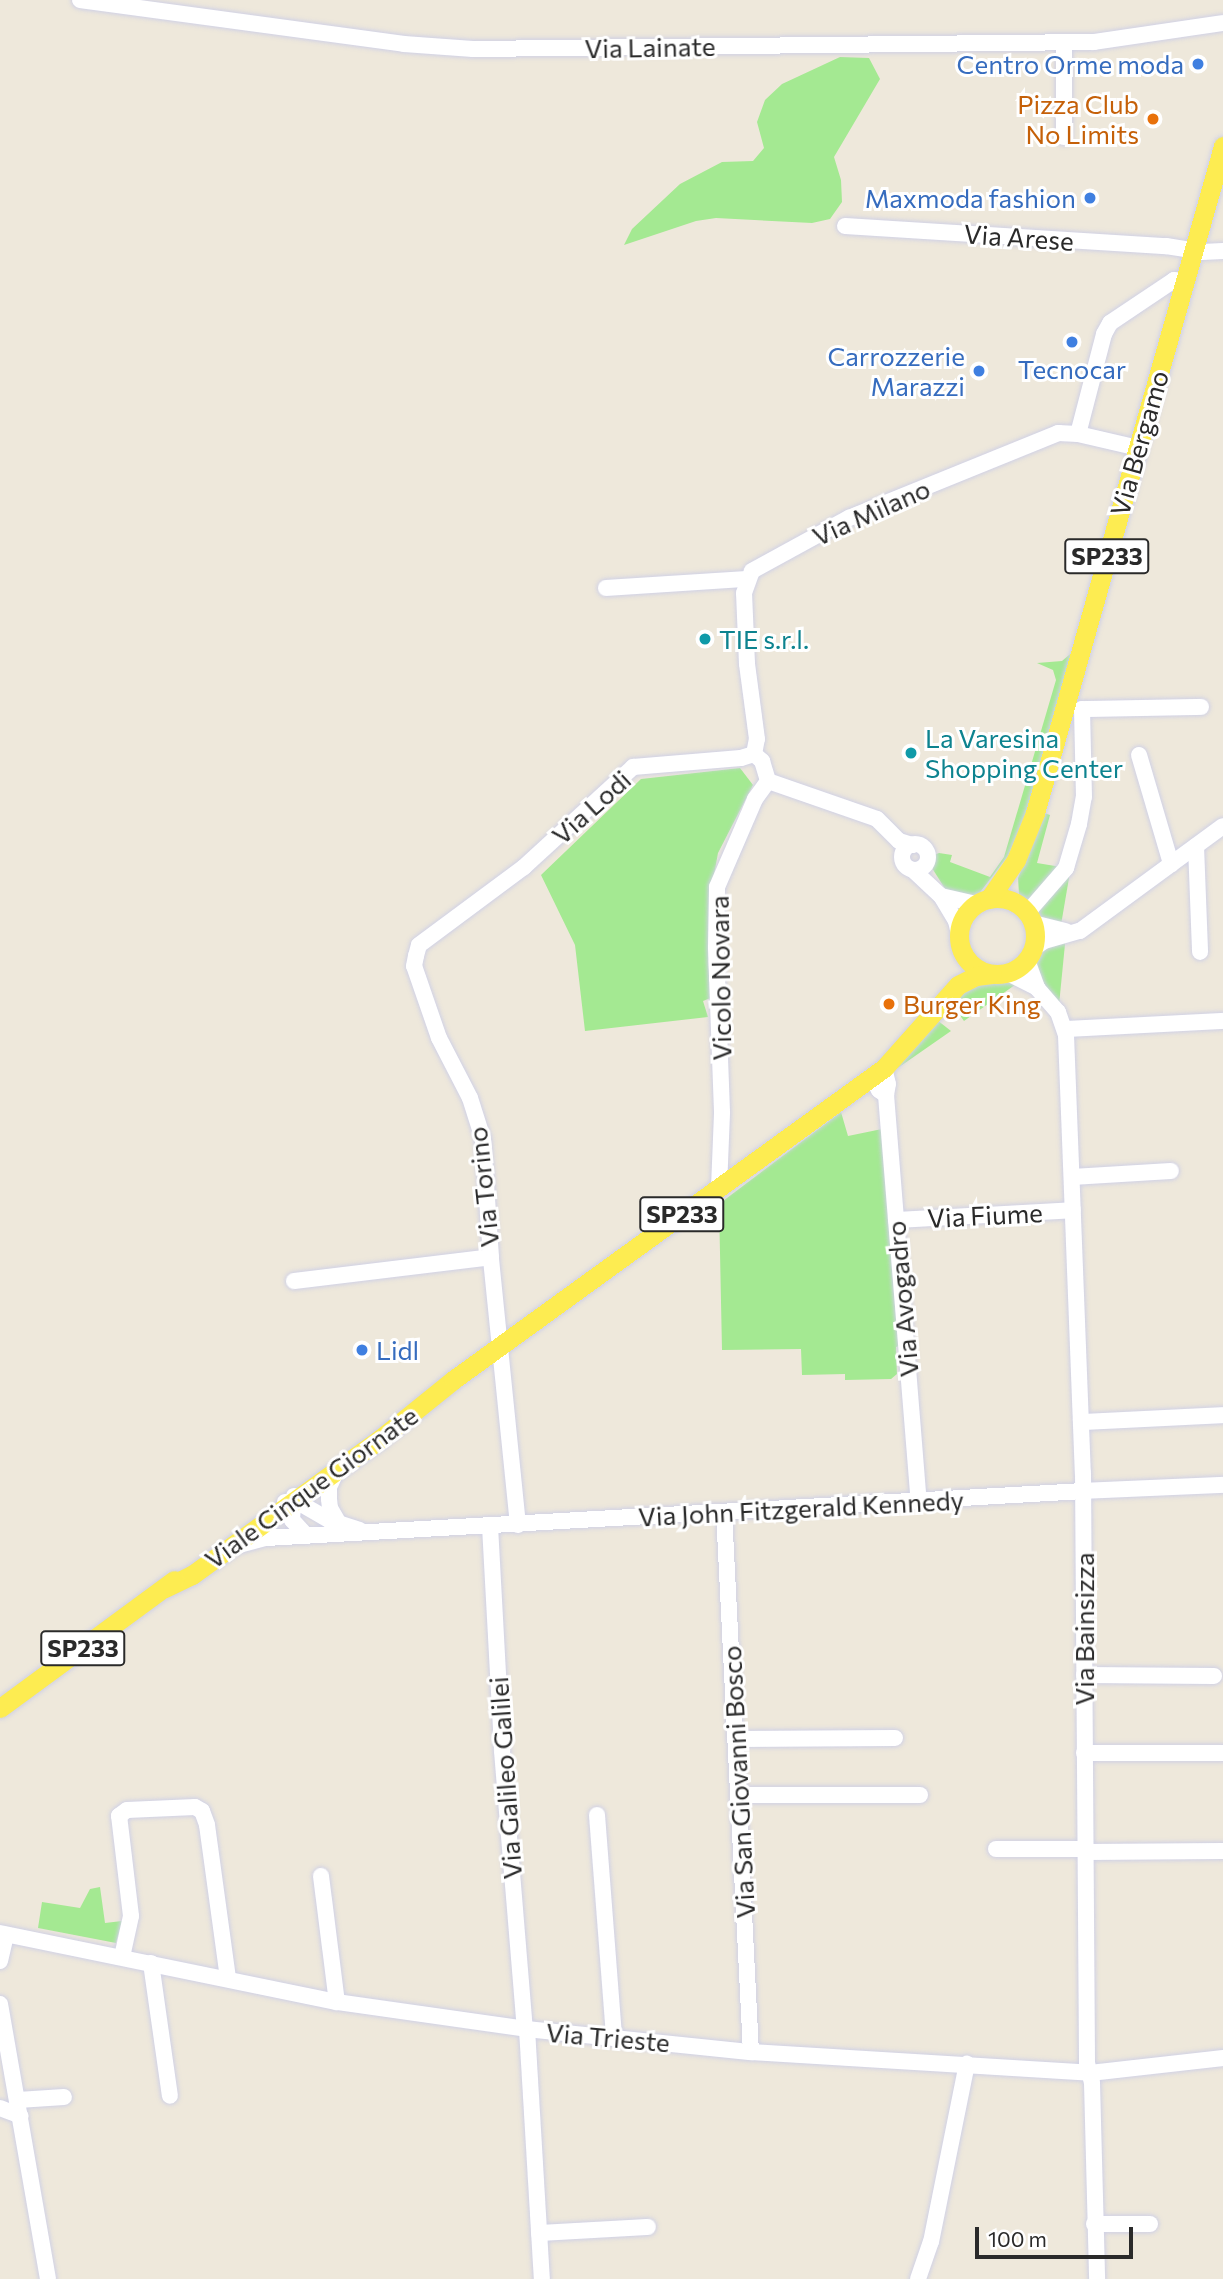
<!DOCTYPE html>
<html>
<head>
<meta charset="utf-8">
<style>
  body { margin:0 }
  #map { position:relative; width:1223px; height:2279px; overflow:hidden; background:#eee8db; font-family:Commissioner,sans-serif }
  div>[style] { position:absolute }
  .green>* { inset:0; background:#a4e992 }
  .roads { filter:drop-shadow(0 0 2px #d0d1e5) drop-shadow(0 0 2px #d0d1e5) }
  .minor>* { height:16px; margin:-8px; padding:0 8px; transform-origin:8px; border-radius:8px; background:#fff }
  .minor>.ring { margin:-8px; padding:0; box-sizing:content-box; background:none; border:16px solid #fff; border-radius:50% }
  .major>* { height:19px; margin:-9.5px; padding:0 9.5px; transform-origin:9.5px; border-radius:9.5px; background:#fdec51 }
  .major>.ring { margin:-9.5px; padding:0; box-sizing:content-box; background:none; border:19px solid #fdec51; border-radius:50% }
  .dots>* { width:19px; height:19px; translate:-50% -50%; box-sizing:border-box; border:4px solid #fff; border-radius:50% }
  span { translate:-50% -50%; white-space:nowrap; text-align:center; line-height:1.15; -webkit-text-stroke:6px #fff; paint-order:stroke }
  .shield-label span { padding:2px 5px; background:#fff; border:2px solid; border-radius:5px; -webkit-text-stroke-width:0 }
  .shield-label { font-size:24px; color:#2a2a2a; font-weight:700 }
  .street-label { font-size:26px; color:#2a2a2a }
  .shop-label { font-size:26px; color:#366cbe }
  .right { translate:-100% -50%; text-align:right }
  .left { translate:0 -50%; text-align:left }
  .food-label { font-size:26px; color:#c56008 }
  .culture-label { font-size:26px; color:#0d838f }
  .scale { position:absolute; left:975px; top:2227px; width:158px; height:32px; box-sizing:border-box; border:4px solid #2a2a2a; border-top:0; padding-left:9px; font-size:21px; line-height:24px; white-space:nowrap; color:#2a2a2a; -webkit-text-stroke:5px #fff; paint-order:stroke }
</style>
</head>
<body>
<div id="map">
  <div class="green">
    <i style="clip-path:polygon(840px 57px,869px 58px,880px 79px,834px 157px,841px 180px,842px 202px,830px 219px,812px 223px,716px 218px,696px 221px,624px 245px,632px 229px,680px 184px,722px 162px,753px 161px,764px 148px,757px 122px,765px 100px,782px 84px)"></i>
    <i style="clip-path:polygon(1075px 650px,1041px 777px,1008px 856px,978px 895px,971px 898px,947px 892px,932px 868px,934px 855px,939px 853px,952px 855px,950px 862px,990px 877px,1004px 857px,1056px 680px,1053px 670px,1037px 663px,1062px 661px)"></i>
    <i style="clip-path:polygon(740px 768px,753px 785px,718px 853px,709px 903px,713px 997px,703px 1001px,708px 1017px,585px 1031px,575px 945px,541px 875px,641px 779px)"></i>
    <i style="clip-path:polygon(1044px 813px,1050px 815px,1037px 863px,1061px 867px,1028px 902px,1025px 902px,1019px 894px,1018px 878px)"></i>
    <i style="clip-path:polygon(1070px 872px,1062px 919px,1060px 928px,1038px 917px,1038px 910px)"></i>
    <i style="clip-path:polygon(1063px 940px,1065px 944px,1059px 1005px,1034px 976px,1033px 963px,1037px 953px)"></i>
    <i style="clip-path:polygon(1011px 980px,1019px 982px,964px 1021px,959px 1014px,953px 1018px,944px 1011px,971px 984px)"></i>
    <i style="clip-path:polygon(937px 1020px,951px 1031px,892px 1072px,926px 1036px)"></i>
    <i style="clip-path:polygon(841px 1112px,848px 1136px,882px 1129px,899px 1346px,896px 1347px,897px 1374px,891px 1379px,845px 1380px,845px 1374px,802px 1375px,801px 1349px,722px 1350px,719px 1204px)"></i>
    <i style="clip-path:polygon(100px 1887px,105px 1923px,122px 1921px,116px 1943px,38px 1928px,42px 1902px,80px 1908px,90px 1889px)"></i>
  </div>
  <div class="roads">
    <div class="minor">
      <i style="left:80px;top:0;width:327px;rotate:7.7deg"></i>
      <i style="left:404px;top:44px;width:69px;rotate:4.1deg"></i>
      <i style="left:473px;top:49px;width:621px;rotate:-0.65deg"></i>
      <i style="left:1094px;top:42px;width:130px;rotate:-8.4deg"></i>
      <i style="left:1064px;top:137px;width:95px;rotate:-90deg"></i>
      <i style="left:845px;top:226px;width:322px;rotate:3.6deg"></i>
      <i style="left:1166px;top:246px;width:36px;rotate:9deg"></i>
      <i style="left:1202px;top:252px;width:21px;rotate:-3deg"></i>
      <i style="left:1078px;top:434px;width:103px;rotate:-75.4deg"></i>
      <i style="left:1104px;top:334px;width:13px;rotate:-61deg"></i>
      <i style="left:1110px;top:323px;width:77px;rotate:-33.9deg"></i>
      <i style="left:1174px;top:280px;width:9px;rotate:6deg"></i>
      <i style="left:606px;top:588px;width:141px;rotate:-3.7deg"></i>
      <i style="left:754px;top:754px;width:15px;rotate:-79deg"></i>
      <i style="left:757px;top:739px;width:76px;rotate:-97.6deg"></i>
      <i style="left:747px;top:664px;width:71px;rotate:-92.4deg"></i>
      <i style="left:744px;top:593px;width:23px;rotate:-70deg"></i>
      <i style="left:752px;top:571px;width:111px;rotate:-28.7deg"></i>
      <i style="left:849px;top:518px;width:226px;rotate:-22.1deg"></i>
      <i style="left:1058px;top:433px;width:20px;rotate:3deg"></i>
      <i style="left:1078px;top:434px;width:62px;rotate:13.1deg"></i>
      <i style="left:754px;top:754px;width:11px;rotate:41deg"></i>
      <i style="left:762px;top:761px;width:21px;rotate:73deg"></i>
      <i style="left:768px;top:781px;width:115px;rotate:19.2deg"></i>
      <i style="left:877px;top:819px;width:31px;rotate:45deg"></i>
      <i style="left:899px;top:841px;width:14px;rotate:17deg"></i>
      <i style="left:1139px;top:755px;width:114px;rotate:73.6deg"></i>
      <i class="ring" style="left:902px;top:844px;width:10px;height:10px"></i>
      <i style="left:1196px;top:846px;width:106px;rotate:87.8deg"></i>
      <i style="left:913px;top:870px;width:38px;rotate:43deg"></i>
      <i style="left:941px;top:896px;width:29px;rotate:59deg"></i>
      <i style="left:956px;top:921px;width:17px;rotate:77deg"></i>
      <i style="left:941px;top:896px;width:37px;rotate:13deg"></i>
      <i style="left:1027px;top:913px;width:60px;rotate:-49.1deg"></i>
      <i style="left:1066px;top:868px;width:46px;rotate:-73.5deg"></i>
      <i style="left:1079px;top:824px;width:27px;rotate:-80deg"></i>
      <i style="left:1084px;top:797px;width:88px;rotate:-91.3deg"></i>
      <i style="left:1082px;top:709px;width:119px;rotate:-1deg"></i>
      <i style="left:1033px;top:923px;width:34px;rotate:14deg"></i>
      <i style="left:1033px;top:949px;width:14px;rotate:-36deg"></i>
      <i style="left:1044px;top:941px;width:37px;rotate:-16deg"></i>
      <i style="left:1080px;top:931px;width:177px;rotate:-36.3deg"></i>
      <i style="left:1027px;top:960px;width:30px;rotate:70deg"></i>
      <i style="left:1008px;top:973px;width:33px;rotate:27deg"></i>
      <i style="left:1037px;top:988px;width:32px;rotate:49deg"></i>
      <i style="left:1058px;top:1012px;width:24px;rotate:71deg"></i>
      <i style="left:1066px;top:1035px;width:438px;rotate:87.8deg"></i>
      <i style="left:1083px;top:1473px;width:590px;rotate:89.61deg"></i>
      <i style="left:1087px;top:2063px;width:21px;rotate:76deg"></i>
      <i style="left:1092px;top:2083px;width:196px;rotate:88.5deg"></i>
      <i style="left:1065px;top:1029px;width:158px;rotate:-2.9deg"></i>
      <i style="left:872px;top:1077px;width:15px;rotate:62deg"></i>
      <i style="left:879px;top:1090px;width:9px;rotate:36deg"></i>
      <i style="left:886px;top:1095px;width:11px;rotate:-80deg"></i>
      <i style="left:888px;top:1084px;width:16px;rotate:-104deg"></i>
      <i style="left:886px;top:1095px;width:408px;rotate:85.4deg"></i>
      <i style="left:1072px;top:1177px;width:99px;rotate:-3.5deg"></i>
      <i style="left:719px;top:1188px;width:76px;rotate:-87.7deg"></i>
      <i style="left:722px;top:1112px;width:165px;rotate:-92.1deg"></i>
      <i style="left:716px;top:947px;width:60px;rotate:-89deg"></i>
      <i style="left:717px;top:887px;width:96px;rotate:-66.6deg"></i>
      <i style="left:755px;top:799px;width:22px;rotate:-54deg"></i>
      <i style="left:896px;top:1220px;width:177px;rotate:-3.2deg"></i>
      <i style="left:294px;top:1281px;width:198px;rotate:-6.9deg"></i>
      <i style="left:1081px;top:1422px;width:142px;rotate:-2.8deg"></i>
      <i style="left:337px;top:1470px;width:19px;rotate:115deg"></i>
      <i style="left:329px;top:1487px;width:12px;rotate:90deg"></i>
      <i style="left:329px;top:1499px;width:9px;rotate:84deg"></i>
      <i style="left:330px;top:1508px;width:20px;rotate:60deg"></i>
      <i style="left:294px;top:1496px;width:24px;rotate:95deg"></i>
      <i style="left:292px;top:1520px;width:22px;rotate:47deg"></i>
      <i style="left:285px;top:1502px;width:18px;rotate:9deg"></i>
      <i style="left:303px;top:1505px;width:30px;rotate:30deg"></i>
      <i style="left:329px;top:1520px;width:32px;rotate:18deg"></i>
      <i style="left:724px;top:1512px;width:541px;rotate:87.14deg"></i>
      <i style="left:518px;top:1525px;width:269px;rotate:-95.8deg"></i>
      <i style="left:491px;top:1257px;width:118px;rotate:-93.9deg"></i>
      <i style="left:483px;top:1139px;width:43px;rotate:-107.6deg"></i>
      <i style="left:470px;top:1098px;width:68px;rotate:-117.3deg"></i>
      <i style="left:439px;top:1038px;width:76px;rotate:-109.1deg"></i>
      <i style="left:414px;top:966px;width:10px;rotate:-79deg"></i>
      <i style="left:416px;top:956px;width:11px;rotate:-75deg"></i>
      <i style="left:419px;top:945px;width:131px;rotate:-36.6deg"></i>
      <i style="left:524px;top:867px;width:148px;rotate:-42.5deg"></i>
      <i style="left:633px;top:767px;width:108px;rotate:-4.8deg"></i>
      <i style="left:741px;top:758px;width:14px;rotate:-17deg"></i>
      <i style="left:490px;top:1526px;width:225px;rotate:86.9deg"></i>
      <i style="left:502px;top:1751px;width:279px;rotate:85.3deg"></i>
      <i style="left:239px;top:1545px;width:28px;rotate:-15deg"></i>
      <i style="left:266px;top:1538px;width:818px;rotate:-3.29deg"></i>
      <i style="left:1083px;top:1491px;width:140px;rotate:-2.5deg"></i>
      <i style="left:1084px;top:1675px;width:130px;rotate:0.4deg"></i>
      <i style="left:736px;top:1739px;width:159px;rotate:-0.4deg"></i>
      <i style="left:1084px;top:1753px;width:139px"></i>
      <i style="left:739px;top:1795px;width:181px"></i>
      <i style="left:597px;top:1815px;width:221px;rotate:85.6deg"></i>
      <i style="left:996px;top:1849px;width:89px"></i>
      <i style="left:1085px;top:1852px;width:138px;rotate:-0.4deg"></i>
      <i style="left:321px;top:1876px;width:127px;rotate:82.8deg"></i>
      <i style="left:0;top:1933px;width:344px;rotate:11.6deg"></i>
      <i style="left:337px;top:2002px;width:192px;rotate:8.1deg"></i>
      <i style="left:527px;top:2029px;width:225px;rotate:5.9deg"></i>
      <i style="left:751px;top:2052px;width:340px;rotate:3.5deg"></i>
      <i style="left:1090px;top:2073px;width:134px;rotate:-6.4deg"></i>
      <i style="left:122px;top:1957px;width:42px;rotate:-77.6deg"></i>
      <i style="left:131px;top:1916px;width:101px;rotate:-96.8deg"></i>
      <i style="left:119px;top:1816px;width:10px;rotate:-37deg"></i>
      <i style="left:127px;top:1810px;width:68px;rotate:-2.5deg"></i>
      <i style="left:195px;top:1807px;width:8px;rotate:30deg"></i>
      <i style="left:202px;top:1811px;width:15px;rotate:70deg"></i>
      <i style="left:207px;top:1825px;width:155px;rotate:82.2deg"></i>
      <i style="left:0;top:1961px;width:27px;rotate:-77deg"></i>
      <i style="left:151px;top:1963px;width:134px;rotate:81.9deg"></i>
      <i style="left:0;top:2004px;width:279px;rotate:80.1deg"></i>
      <i style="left:527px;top:2029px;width:250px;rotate:86.6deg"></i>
      <i style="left:18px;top:2100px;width:46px;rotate:-3.7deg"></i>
      <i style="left:0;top:2108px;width:22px;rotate:21deg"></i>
      <i style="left:1094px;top:2224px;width:56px"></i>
      <i style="left:539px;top:2233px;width:109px;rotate:-3.2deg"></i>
      <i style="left:918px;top:2279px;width:39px;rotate:-71deg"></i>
      <i style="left:931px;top:2242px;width:182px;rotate:-78.6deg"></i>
    </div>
    <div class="major">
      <i class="ring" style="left:959px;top:898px;width:57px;height:57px"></i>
      <i style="left:989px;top:899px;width:47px;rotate:-55.3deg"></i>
      <i style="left:1016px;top:860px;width:51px;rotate:-68deg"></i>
      <i style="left:1035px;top:813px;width:693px;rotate:-74.26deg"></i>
      <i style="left:165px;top:1588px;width:30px;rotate:-26deg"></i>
      <i style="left:192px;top:1575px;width:232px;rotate:-35.9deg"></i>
      <i style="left:380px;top:1439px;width:94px;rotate:-38.9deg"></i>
      <i style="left:453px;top:1380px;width:532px;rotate:-35.9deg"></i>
      <i style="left:884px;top:1068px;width:111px;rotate:-48.3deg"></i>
      <i style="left:958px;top:985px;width:20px;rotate:-27deg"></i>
      <i style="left:976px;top:976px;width:16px;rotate:-7deg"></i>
      <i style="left:0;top:1708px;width:216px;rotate:-36.3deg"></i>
    </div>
  </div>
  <div class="dots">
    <i style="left:1198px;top:64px;background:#3f7fe0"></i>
    <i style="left:1153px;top:119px;background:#e8710a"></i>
    <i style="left:1090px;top:198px;background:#3f7fe0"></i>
    <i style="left:1072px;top:342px;background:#3f7fe0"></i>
    <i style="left:979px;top:371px;background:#3f7fe0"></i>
    <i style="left:705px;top:639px;background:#0f9aa8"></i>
    <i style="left:911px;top:753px;background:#0f9aa8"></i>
    <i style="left:889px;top:1004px;background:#e8710a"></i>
    <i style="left:362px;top:1350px;background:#3f7fe0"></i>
  </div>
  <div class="shield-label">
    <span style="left:1107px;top:556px">SP233</span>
    <span style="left:682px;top:1214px">SP233</span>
    <span style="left:83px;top:1648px">SP233</span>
  </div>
  <div class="street-label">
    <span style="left:650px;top:47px;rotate:-1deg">Via Lainate</span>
    <span style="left:1019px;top:237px;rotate:4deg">Via Arese</span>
    <span style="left:1139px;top:443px;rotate:-74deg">Via Bergamo</span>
    <span style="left:871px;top:512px;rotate:-24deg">Via Milano</span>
    <span style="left:591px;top:807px;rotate:-42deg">Via Lodi</span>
    <span style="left:720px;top:978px;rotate:-91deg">Vicolo Novara</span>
    <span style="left:483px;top:1187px;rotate:-96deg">Via Torino</span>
    <span style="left:985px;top:1215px;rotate:-3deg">Via Fiume</span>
    <span style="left:902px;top:1299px;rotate:-95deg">Via Avogadro</span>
    <span style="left:311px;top:1487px;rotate:-36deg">Viale Cinque Giornate</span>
    <span style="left:801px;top:1508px;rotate:-3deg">Via John Fitzgerald Kennedy</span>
    <span style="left:1084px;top:1629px;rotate:-90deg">Via Bainsizza</span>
    <span style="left:505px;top:1778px;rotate:-94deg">Via Galileo Galilei</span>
    <span style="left:738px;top:1782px;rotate:-93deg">Via San Giovanni Bosco</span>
    <span style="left:608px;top:2037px;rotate:5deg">Via Trieste</span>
  </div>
  <div class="shop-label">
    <span class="right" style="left:1184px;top:64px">Centro Orme moda</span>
    <span class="right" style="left:1076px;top:198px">Maxmoda fashion</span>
    <span class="right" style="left:965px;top:371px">Carrozzerie<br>Marazzi</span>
    <span style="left:1072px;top:369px">Tecnocar</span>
    <span class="left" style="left:376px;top:1350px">Lidl</span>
  </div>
  <div class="food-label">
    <span class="right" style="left:1139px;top:119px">Pizza Club<br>No Limits</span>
    <span class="left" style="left:903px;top:1004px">Burger King</span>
  </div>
  <div class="culture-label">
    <span class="left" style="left:719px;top:639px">TIE s.r.l.</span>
    <span class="left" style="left:925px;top:753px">La Varesina<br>Shopping Center</span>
  </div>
  <div class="scale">100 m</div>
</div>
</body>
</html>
